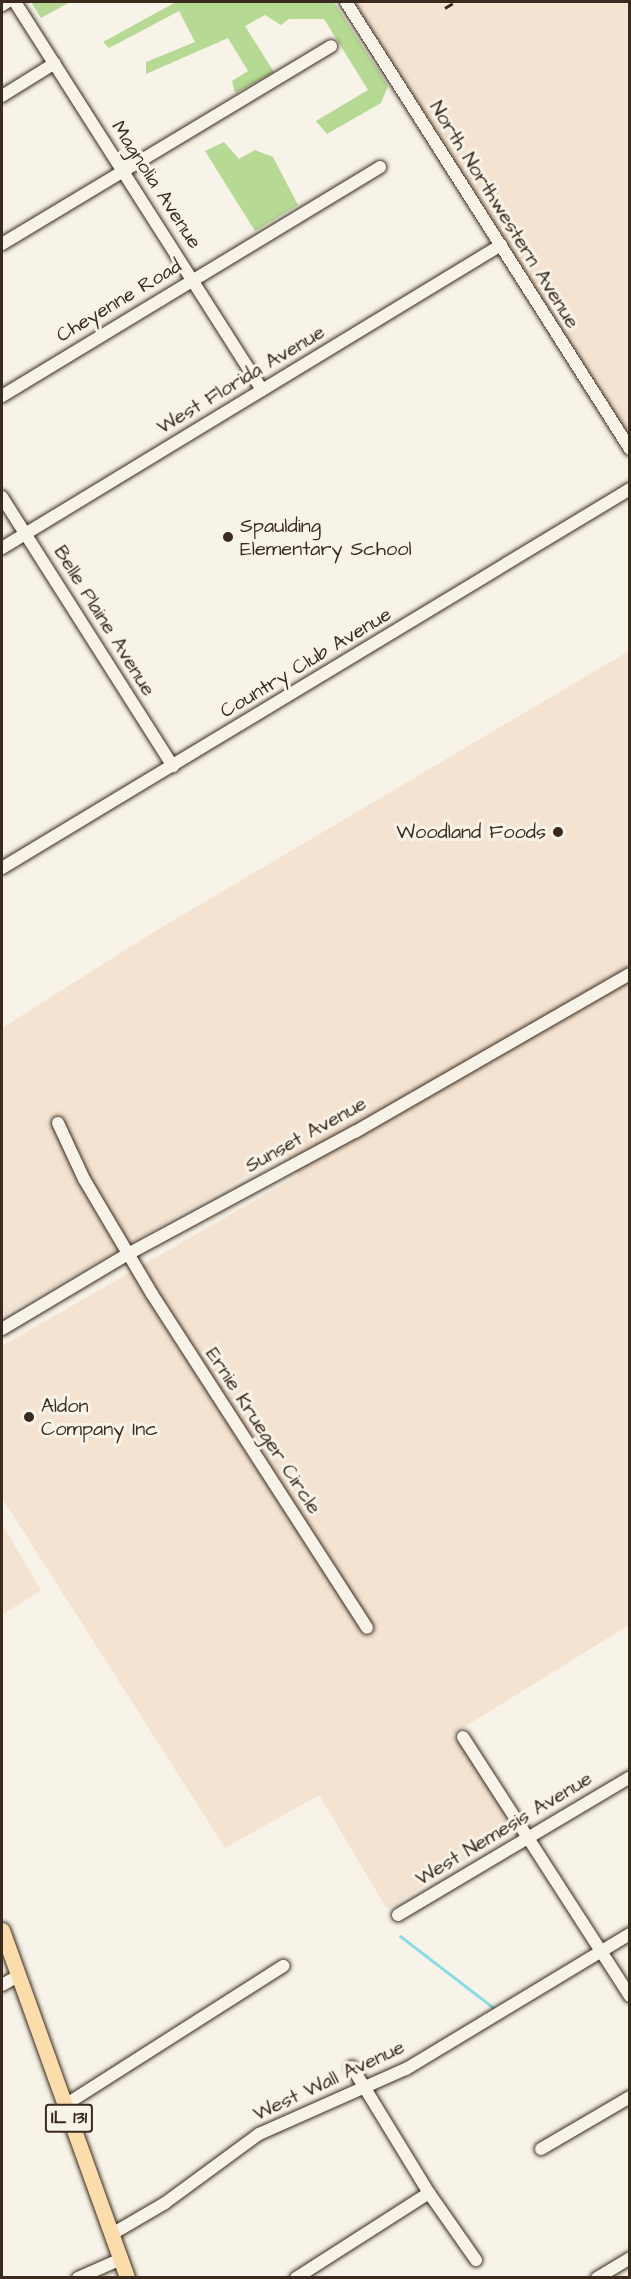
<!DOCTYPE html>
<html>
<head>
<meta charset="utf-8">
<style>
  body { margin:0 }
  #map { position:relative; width:631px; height:2279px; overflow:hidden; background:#f7f3e8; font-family:"Architects Daughter",sans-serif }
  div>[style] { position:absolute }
  .built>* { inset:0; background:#f4e3d1 }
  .green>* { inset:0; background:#b6d993 }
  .stream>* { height:3px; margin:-1.5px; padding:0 1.5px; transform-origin:1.5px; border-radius:1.5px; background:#8bdce5 }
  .roads { filter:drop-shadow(0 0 2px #3b2a1e) drop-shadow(0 0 2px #3b2a1e) }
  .minor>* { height:12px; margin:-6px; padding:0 6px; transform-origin:6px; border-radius:6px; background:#f7f3e8 }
  .major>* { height:15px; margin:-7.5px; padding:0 7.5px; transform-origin:7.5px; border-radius:7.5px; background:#fbddab }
  .rail>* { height:3px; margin-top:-1.5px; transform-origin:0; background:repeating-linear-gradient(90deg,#3b2a1e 0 9px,transparent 0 13.5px) }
  .dots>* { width:16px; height:16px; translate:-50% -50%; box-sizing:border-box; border:3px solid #f7f3e8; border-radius:50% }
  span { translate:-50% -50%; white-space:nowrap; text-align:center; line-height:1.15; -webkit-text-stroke:6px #f7f3e8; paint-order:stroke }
  .shield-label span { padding:2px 4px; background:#f7f3e8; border:2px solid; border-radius:4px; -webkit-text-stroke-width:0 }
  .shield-label { font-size:18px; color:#3b2a1e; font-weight:700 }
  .street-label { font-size:20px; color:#3b2a1e }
  .poi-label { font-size:20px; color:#3b2a1e }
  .left { translate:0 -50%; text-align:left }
  .right { translate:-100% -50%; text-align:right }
  .frame { position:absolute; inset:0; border:3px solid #3b2a1e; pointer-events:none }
</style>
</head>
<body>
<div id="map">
  <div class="built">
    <i style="clip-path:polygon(342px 2px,629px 2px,629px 452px)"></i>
    <i style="clip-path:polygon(629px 651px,629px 1625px,453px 1734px,516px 1828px,387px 1909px,319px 1795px,225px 1848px,2px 1498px,2px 1346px,299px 1175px,286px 1154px,2px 1316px,2px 1028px,157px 930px)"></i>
    <i style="clip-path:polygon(2px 1524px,41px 1590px,2px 1615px)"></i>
  </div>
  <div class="green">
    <i style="clip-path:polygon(31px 2px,70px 2px,41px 18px)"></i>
    <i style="clip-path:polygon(176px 2px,334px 2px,388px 86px,381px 103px,327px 134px,316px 121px,368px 90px,324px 19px,289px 19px,281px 25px,265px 15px,245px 26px,274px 72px,235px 93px,232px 81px,248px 71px,228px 38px,146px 74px,146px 62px,195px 42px,179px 11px,109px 48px,103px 42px)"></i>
    <i style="clip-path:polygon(224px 142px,239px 159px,255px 150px,273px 157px,298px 205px,255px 231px,205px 151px)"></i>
  </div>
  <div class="stream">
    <i style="left:400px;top:1936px;width:118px;rotate:37.5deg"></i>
  </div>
  <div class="roads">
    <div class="minor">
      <i style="left:15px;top:2px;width:460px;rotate:57.5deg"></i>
      <i style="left:346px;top:2px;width:530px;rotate:57.57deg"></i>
      <i style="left:2px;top:5px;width:6px;rotate:-31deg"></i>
      <i style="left:2px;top:96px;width:62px;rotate:-31.9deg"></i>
      <i style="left:2px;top:244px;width:384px;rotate:-31deg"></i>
      <i style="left:2px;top:396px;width:442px;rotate:-31.2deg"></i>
      <i style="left:2px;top:497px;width:319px;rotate:57.6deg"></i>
      <i style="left:2px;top:548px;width:584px;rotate:-31.27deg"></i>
      <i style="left:2px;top:868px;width:734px;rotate:-31.11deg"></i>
      <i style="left:58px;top:1123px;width:62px;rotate:65.1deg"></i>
      <i style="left:84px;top:1179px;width:134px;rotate:59.4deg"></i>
      <i style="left:152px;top:1294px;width:397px;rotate:57.2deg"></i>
      <i style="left:2px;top:1329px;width:147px;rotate:-30.8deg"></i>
      <i style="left:128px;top:1254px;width:258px;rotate:-28.3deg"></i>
      <i style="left:355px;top:1132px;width:317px;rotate:-29.9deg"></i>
      <i style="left:463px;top:1737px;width:308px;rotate:57.2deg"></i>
      <i style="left:398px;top:1915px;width:270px;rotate:-30.7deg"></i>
      <i style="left:2px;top:1985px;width:18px;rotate:-29deg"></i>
      <i style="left:352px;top:2067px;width:148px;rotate:58.6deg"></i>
      <i style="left:429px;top:2193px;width:82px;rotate:55deg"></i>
      <i style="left:65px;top:2105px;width:259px;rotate:-32.5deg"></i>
      <i style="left:541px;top:2149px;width:103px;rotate:-30.3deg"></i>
      <i style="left:112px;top:2234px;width:61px;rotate:-30.3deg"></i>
      <i style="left:165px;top:2203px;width:117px;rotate:-36.3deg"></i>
      <i style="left:259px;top:2134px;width:161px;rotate:-23.9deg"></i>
      <i style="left:406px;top:2069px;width:262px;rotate:-31.1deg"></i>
      <i style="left:78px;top:2278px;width:47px;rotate:-23.8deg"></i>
      <i style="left:296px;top:2278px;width:158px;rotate:-32.6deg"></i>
      <i style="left:597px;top:2278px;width:39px;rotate:-31deg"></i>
    </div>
    <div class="major">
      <i style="left:2px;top:1930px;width:370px;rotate:70.2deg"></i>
    </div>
  </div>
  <div class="rail">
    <i style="left:445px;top:8px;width:12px;rotate:-31deg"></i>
  </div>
  <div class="dots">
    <i style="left:228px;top:537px;background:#3b2a1e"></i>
    <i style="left:558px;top:832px;background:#3b2a1e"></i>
    <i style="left:29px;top:1417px;background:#3b2a1e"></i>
  </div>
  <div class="shield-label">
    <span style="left:69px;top:2118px">IL 131</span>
  </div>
  <div class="street-label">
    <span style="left:156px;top:185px;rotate:57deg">Magnolia Avenue</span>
    <span style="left:504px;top:215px;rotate:58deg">North Northwestern Avenue</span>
    <span style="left:119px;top:301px;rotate:-31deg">Cheyenne Road</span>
    <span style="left:241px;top:380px;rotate:-31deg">West Florida Avenue</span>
    <span style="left:104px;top:621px;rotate:58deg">Belle Plaine Avenue</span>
    <span style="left:306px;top:663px;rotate:-31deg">Country Club Avenue</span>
    <span style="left:306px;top:1135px;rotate:-29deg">Sunset Avenue</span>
    <span style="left:263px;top:1431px;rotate:57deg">Ernie Krueger Circle</span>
    <span style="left:504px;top:1829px;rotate:-31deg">West Nemesis Avenue</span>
    <span style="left:329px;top:2081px;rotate:-25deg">West Wall Avenue</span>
  </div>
  <div class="poi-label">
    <span class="left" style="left:240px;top:538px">Spaulding<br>Elementary School</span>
    <span class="right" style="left:546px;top:832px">Woodland Foods</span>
    <span class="left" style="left:41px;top:1418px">Aldon<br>Company Inc</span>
  </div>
  <div class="frame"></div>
</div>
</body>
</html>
